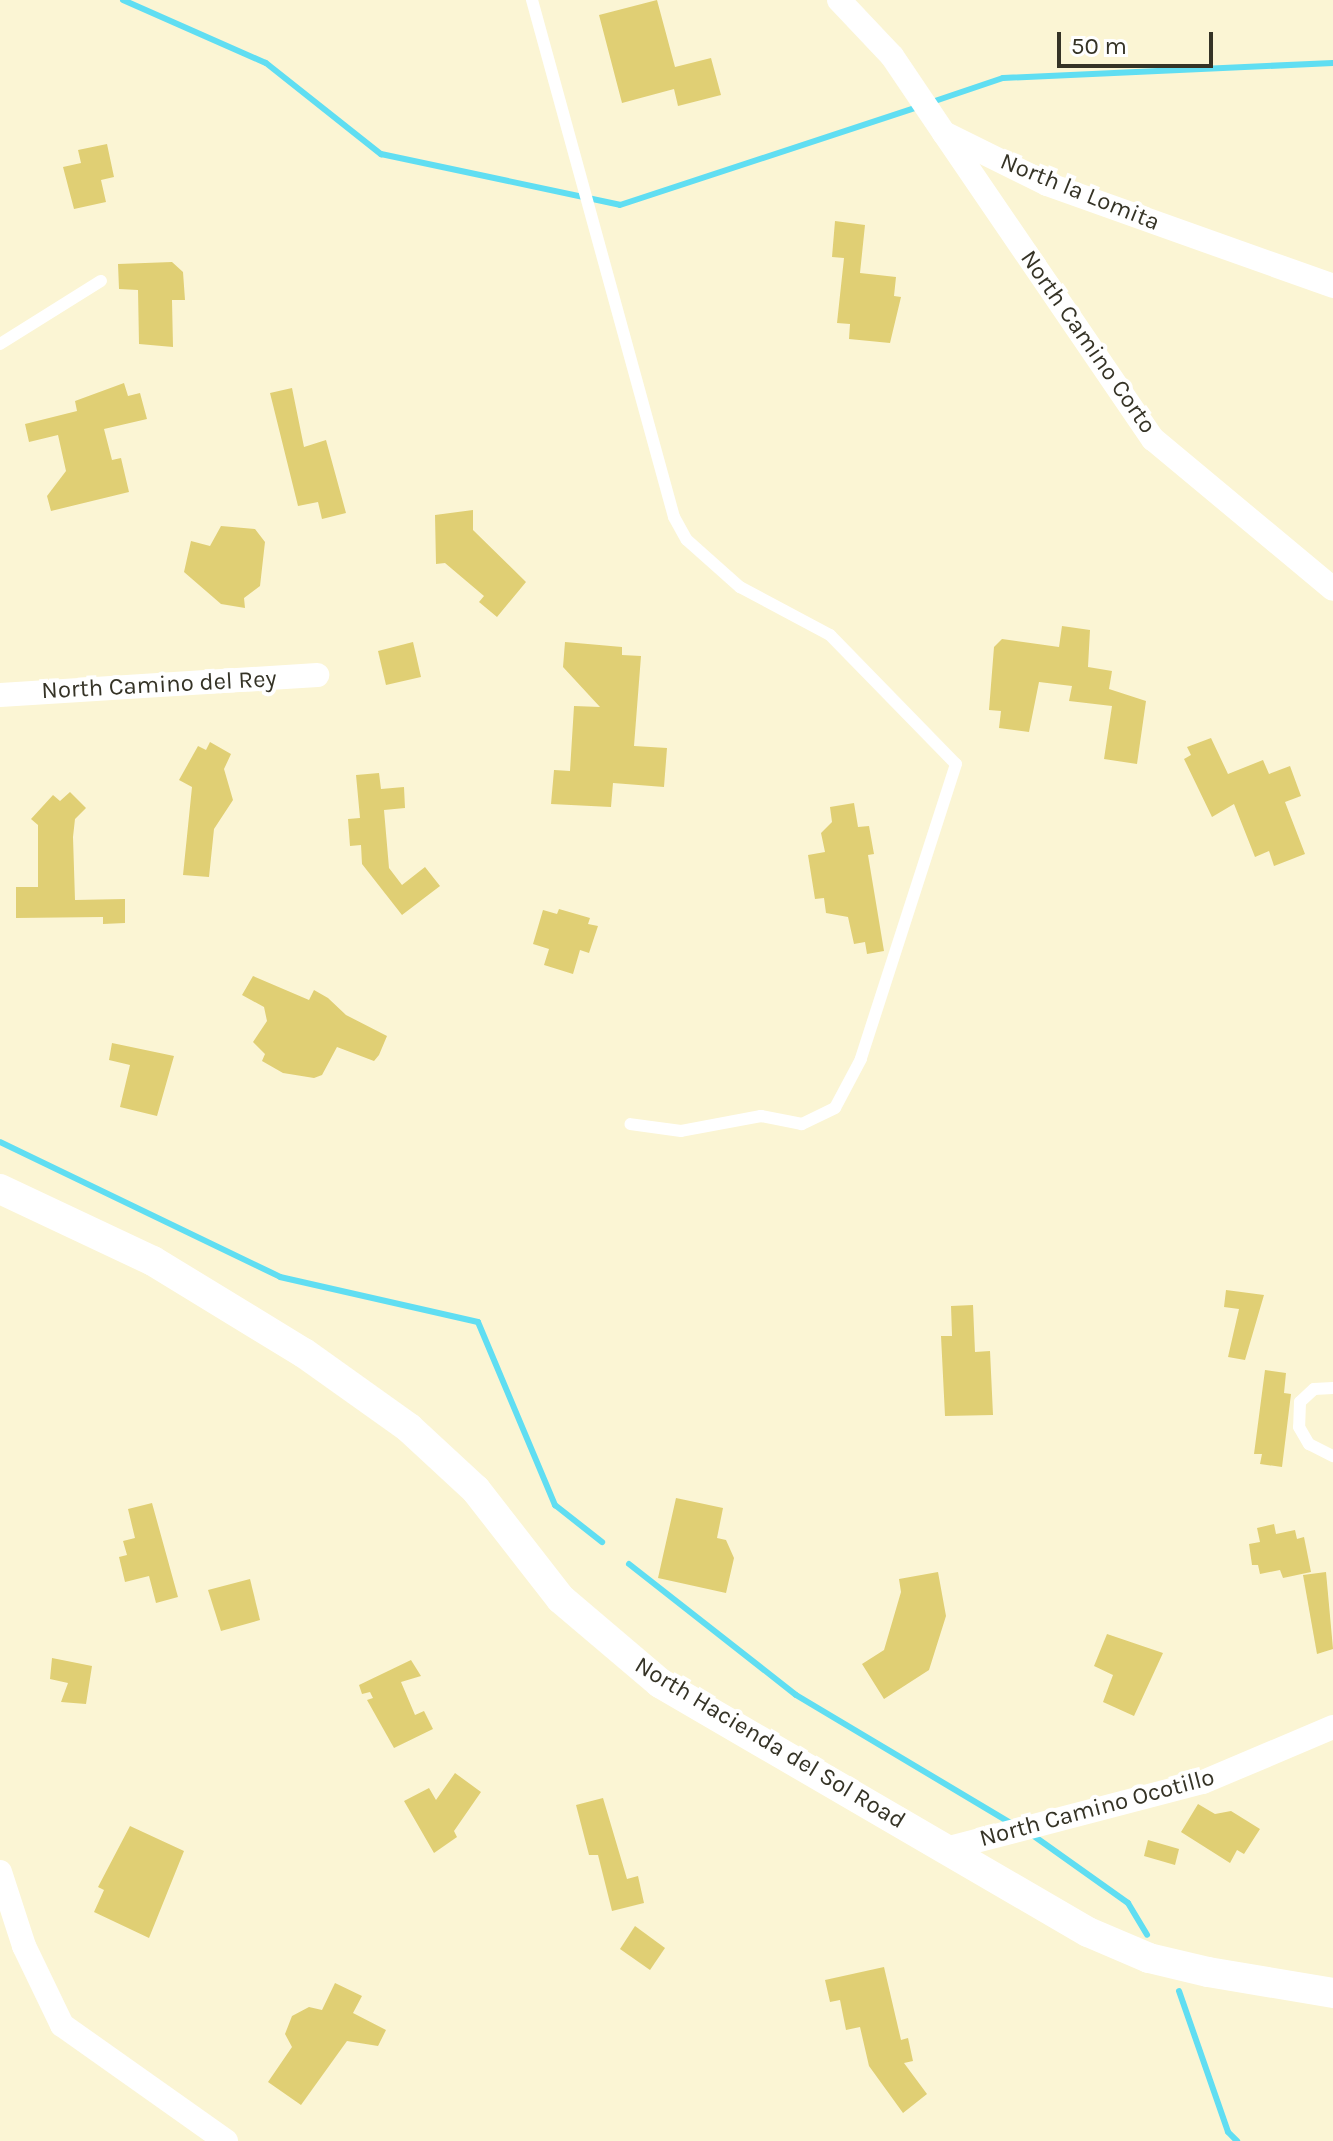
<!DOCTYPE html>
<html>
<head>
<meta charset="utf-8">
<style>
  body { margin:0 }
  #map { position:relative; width:1333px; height:2141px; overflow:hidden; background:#fbf5d4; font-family:Karla,sans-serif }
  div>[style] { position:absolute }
  .stream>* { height:6px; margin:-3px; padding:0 3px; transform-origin:3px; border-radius:3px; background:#60def2 }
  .building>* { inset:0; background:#e0cf74 }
  .service>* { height:12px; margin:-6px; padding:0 6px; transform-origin:6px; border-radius:6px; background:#fff }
  .minor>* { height:24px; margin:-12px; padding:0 12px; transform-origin:12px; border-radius:12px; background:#fff }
  .tertiary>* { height:30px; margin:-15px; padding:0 15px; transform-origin:15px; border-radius:15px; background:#fff }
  span { translate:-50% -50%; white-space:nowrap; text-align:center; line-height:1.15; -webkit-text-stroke:8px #fff; paint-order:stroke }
  .street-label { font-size:24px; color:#353326 }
  .scale { position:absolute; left:1057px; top:32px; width:156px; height:36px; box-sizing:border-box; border:4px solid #353326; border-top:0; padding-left:10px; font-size:24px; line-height:28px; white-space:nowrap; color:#353326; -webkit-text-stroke:6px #fff; paint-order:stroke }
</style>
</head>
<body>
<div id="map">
  <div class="stream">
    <i style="left:123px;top:0;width:156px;rotate:23.8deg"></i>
    <i style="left:266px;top:63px;width:147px;rotate:38.4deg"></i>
    <i style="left:381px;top:154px;width:244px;rotate:12deg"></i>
    <i style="left:620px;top:205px;width:314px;rotate:-18.2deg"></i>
    <i style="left:929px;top:103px;width:78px;rotate:-18.7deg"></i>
    <i style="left:1003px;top:78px;width:330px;rotate:-2.6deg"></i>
    <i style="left:0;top:1142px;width:311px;rotate:25.7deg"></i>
    <i style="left:280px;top:1277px;width:203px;rotate:12.8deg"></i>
    <i style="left:478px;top:1322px;width:199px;rotate:67.2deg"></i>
    <i style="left:555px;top:1505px;width:60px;rotate:38.2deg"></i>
    <i style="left:629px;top:1564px;width:212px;rotate:38.1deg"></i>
    <i style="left:796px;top:1695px;width:254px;rotate:30.8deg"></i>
    <i style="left:1031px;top:1834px;width:119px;rotate:35.4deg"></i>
    <i style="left:1128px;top:1903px;width:37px;rotate:59deg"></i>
    <i style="left:1179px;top:1991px;width:149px;rotate:70.8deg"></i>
    <i style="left:1228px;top:2132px;width:13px;rotate:45deg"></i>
  </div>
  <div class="building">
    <i style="clip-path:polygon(657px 0,675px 67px,711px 58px,721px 95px,678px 106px,674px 89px,622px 103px,599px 15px)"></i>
    <i style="clip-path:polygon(107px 144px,114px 177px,101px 180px,106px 202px,74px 209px,63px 167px,81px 163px,78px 150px)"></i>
    <i style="clip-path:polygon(835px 221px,865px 225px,860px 273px,896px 277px,894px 296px,901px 297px,890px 343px,849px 339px,850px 324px,837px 323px,844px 258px,832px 257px)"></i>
    <i style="clip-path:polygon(172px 262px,183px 272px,185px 300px,172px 300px,173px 347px,139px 344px,138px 290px,119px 289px,118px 264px)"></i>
    <i style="clip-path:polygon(124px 383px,128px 396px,140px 393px,147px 419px,104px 429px,112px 460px,121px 458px,129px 492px,51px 511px,47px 496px,66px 471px,58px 435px,29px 442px,25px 424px,77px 411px,75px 401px)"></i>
    <i style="clip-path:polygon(292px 388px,304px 447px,326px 440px,346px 513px,322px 519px,318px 502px,298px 506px,270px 393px)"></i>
    <i style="clip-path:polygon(473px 510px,473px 530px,526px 582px,497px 617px,479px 602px,484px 596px,445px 563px,436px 564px,435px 515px)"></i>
    <i style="clip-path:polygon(221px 526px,255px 529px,265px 542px,260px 586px,244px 598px,245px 608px,221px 604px,184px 572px,191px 541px,210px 546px)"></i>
    <i style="clip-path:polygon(1062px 626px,1090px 630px,1088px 667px,1112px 671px,1109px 689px,1146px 701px,1137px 764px,1104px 759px,1112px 706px,1069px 701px,1072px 686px,1039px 682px,1029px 732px,999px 728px,1001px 711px,989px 710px,994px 647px,1002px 639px,1059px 647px)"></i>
    <i style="clip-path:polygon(413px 642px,421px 677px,386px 685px,378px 651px)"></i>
    <i style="clip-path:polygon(565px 642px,622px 647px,622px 655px,641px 656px,634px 746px,667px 748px,664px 787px,613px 783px,611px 807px,551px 804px,554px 770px,570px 771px,574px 706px,600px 707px,563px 667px)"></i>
    <i style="clip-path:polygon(1211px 738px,1228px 774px,1263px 760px,1269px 774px,1290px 766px,1301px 796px,1285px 802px,1305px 854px,1274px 866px,1269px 851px,1255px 857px,1234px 804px,1212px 817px,1184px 759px,1191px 755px,1187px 747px)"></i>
    <i style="clip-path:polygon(210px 742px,231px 754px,224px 769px,233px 800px,214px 829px,209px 877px,183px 875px,192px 787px,179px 780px,198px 746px,206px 750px)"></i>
    <i style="clip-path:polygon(379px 773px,381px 789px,404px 787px,405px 808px,384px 810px,389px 868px,402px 885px,425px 867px,440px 886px,402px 915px,362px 864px,361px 845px,350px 846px,348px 819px,360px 818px,356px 775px)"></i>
    <i style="clip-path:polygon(70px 792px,86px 808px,75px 819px,73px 837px,75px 900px,125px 899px,125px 923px,103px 924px,103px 917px,16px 918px,16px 887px,38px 887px,38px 825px,31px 819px,53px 795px,60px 801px)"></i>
    <i style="clip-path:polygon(854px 803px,858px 827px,869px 826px,874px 854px,868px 855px,884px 951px,867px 954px,865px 942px,854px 944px,848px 917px,826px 913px,824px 898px,815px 899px,808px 855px,825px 852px,821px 833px,832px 822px,830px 807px)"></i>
    <i style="clip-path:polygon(559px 909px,590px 918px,588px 924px,598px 926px,589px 953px,580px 950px,573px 974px,544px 965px,549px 949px,533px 944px,543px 910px,557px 914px)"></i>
    <i style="clip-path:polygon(253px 976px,309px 1000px,314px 990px,328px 998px,346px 1015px,387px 1036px,379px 1055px,374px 1061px,337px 1047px,322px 1075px,314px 1078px,283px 1073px,262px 1061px,265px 1054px,253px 1042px,267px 1021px,264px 1007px,242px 995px)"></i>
    <i style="clip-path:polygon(112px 1043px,174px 1056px,157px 1116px,120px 1107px,130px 1065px,109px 1060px)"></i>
    <i style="clip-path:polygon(1226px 1290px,1264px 1295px,1245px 1360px,1228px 1357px,1239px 1309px,1224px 1307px)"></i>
    <i style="clip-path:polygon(973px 1305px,975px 1352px,990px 1351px,993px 1415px,945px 1416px,941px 1336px,952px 1336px,951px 1306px)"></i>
    <i style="clip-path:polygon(1265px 1370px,1286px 1373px,1284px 1393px,1291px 1394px,1282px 1467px,1260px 1464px,1262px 1454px,1254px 1454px)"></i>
    <i style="clip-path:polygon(676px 1498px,723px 1508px,717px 1538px,726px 1540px,734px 1558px,726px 1593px,658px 1578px)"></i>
    <i style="clip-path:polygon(152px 1503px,178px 1597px,156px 1603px,149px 1576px,125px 1582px,119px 1557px,127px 1555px,123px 1541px,135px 1538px,128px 1509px)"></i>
    <i style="clip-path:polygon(1274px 1524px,1276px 1534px,1295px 1530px,1297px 1539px,1304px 1537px,1311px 1572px,1283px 1578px,1280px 1570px,1260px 1574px,1258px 1565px,1252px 1565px,1249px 1544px,1260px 1542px,1257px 1528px)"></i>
    <i style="clip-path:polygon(938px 1572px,946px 1616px,929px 1670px,884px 1699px,862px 1664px,884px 1650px,901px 1592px,899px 1579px)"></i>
    <i style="clip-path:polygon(1326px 1572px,1333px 1649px,1317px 1654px,1303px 1575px)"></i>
    <i style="clip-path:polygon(250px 1579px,260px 1620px,221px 1631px,208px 1590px)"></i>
    <i style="clip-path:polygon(1107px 1634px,1163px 1653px,1134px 1716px,1103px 1702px,1113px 1675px,1094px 1666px)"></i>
    <i style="clip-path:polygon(52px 1658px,92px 1666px,86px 1704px,61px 1702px,68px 1683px,50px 1679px)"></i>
    <i style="clip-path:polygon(411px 1660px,421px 1676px,401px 1682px,415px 1715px,424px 1711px,433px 1729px,394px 1748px,367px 1700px,373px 1698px,370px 1692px,362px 1694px,359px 1685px)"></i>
    <i style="clip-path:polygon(455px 1773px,481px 1792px,454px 1831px,457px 1837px,434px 1853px,404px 1801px,429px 1788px,436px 1800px)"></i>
    <i style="clip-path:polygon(603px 1798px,627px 1879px,638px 1876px,644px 1903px,612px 1911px,598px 1855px,589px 1855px,576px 1805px)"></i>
    <i style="clip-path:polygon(1198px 1804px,1215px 1814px,1231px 1811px,1260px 1829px,1244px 1854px,1237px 1850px,1230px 1863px,1181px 1832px)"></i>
    <i style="clip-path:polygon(130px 1826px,184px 1851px,149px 1938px,94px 1912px,104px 1890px,98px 1887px)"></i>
    <i style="clip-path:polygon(1148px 1840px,1179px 1849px,1175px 1865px,1144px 1856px)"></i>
    <i style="clip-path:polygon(635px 1926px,665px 1948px,650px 1970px,620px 1949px)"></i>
    <i style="clip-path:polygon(884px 1967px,901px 2040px,908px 2038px,913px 2061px,904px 2063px,927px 2094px,903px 2113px,869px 2066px,860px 2027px,846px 2030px,840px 2000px,830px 2002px,825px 1980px)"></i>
    <i style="clip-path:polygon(335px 1983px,362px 1996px,353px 2013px,386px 2030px,378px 2046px,347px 2041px,301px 2105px,268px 2082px,292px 2047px,285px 2034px,292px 2016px,309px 2007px,322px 2010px)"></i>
  </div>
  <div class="service">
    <i style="left:532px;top:0;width:536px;rotate:74.64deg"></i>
    <i style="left:674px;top:517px;width:26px;rotate:61deg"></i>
    <i style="left:687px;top:540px;width:71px;rotate:41.6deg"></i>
    <i style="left:740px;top:587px;width:102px;rotate:28.1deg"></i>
    <i style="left:830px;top:635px;width:180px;rotate:45.7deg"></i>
    <i style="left:956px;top:764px;width:310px;rotate:107.9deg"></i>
    <i style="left:861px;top:1059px;width:55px;rotate:118deg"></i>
    <i style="left:835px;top:1108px;width:37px;rotate:154deg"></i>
    <i style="left:802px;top:1124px;width:42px;rotate:-169deg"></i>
    <i style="left:761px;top:1116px;width:81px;rotate:169.4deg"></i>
    <i style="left:681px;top:1131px;width:51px;rotate:-172.2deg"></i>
    <i style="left:0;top:344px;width:119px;rotate:-32deg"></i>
    <i style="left:1333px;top:1388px;width:19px;rotate:177deg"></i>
    <i style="left:1314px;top:1389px;width:19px;rotate:137deg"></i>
    <i style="left:1300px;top:1402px;width:25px;rotate:92deg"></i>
    <i style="left:1299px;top:1427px;width:20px;rotate:60deg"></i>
    <i style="left:1309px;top:1444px;width:27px;rotate:27deg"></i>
  </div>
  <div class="minor">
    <i style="left:839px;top:0;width:77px;rotate:46.6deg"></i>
    <i style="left:892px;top:56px;width:93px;rotate:56deg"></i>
    <i style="left:944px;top:133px;width:115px;rotate:26.3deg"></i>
    <i style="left:1047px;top:184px;width:304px;rotate:19.6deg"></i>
    <i style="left:944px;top:133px;width:371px;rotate:55.7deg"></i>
    <i style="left:1153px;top:439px;width:234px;rotate:39.8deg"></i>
    <i style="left:0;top:695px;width:318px;rotate:-3.6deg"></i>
    <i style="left:949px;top:1848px;width:262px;rotate:-14.6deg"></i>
    <i style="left:1203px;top:1782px;width:141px;rotate:-22.9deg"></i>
    <i style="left:0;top:1872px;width:78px;rotate:72deg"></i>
    <i style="left:24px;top:1946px;width:88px;rotate:64.3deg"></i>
    <i style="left:62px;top:2025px;width:201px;rotate:35.3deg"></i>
  </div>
  <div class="tertiary">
    <i style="left:0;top:1189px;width:169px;rotate:25.2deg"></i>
    <i style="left:153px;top:1261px;width:177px;rotate:31.4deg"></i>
    <i style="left:304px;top:1353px;width:129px;rotate:35.5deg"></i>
    <i style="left:409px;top:1428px;width:91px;rotate:42.8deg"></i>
    <i style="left:476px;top:1490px;width:138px;rotate:52.1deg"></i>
    <i style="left:561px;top:1599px;width:130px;rotate:40.3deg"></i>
    <i style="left:660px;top:1683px;width:495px;rotate:30.2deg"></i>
    <i style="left:1088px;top:1932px;width:66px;rotate:23.1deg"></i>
    <i style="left:1149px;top:1958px;width:61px;rotate:13.3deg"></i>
    <i style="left:1208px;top:1972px;width:127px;rotate:9.5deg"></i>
  </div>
  <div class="street-label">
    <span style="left:1080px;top:192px;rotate:22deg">North la Lomita</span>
    <span style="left:1088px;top:342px;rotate:55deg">North Camino Corto</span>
    <span style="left:159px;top:685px;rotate:-3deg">North Camino del Rey</span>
    <span style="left:770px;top:1743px;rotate:31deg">North Hacienda del Sol Road</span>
    <span style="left:1097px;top:1808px;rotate:-15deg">North Camino Ocotillo</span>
  </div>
  <div class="scale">50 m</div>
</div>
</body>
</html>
